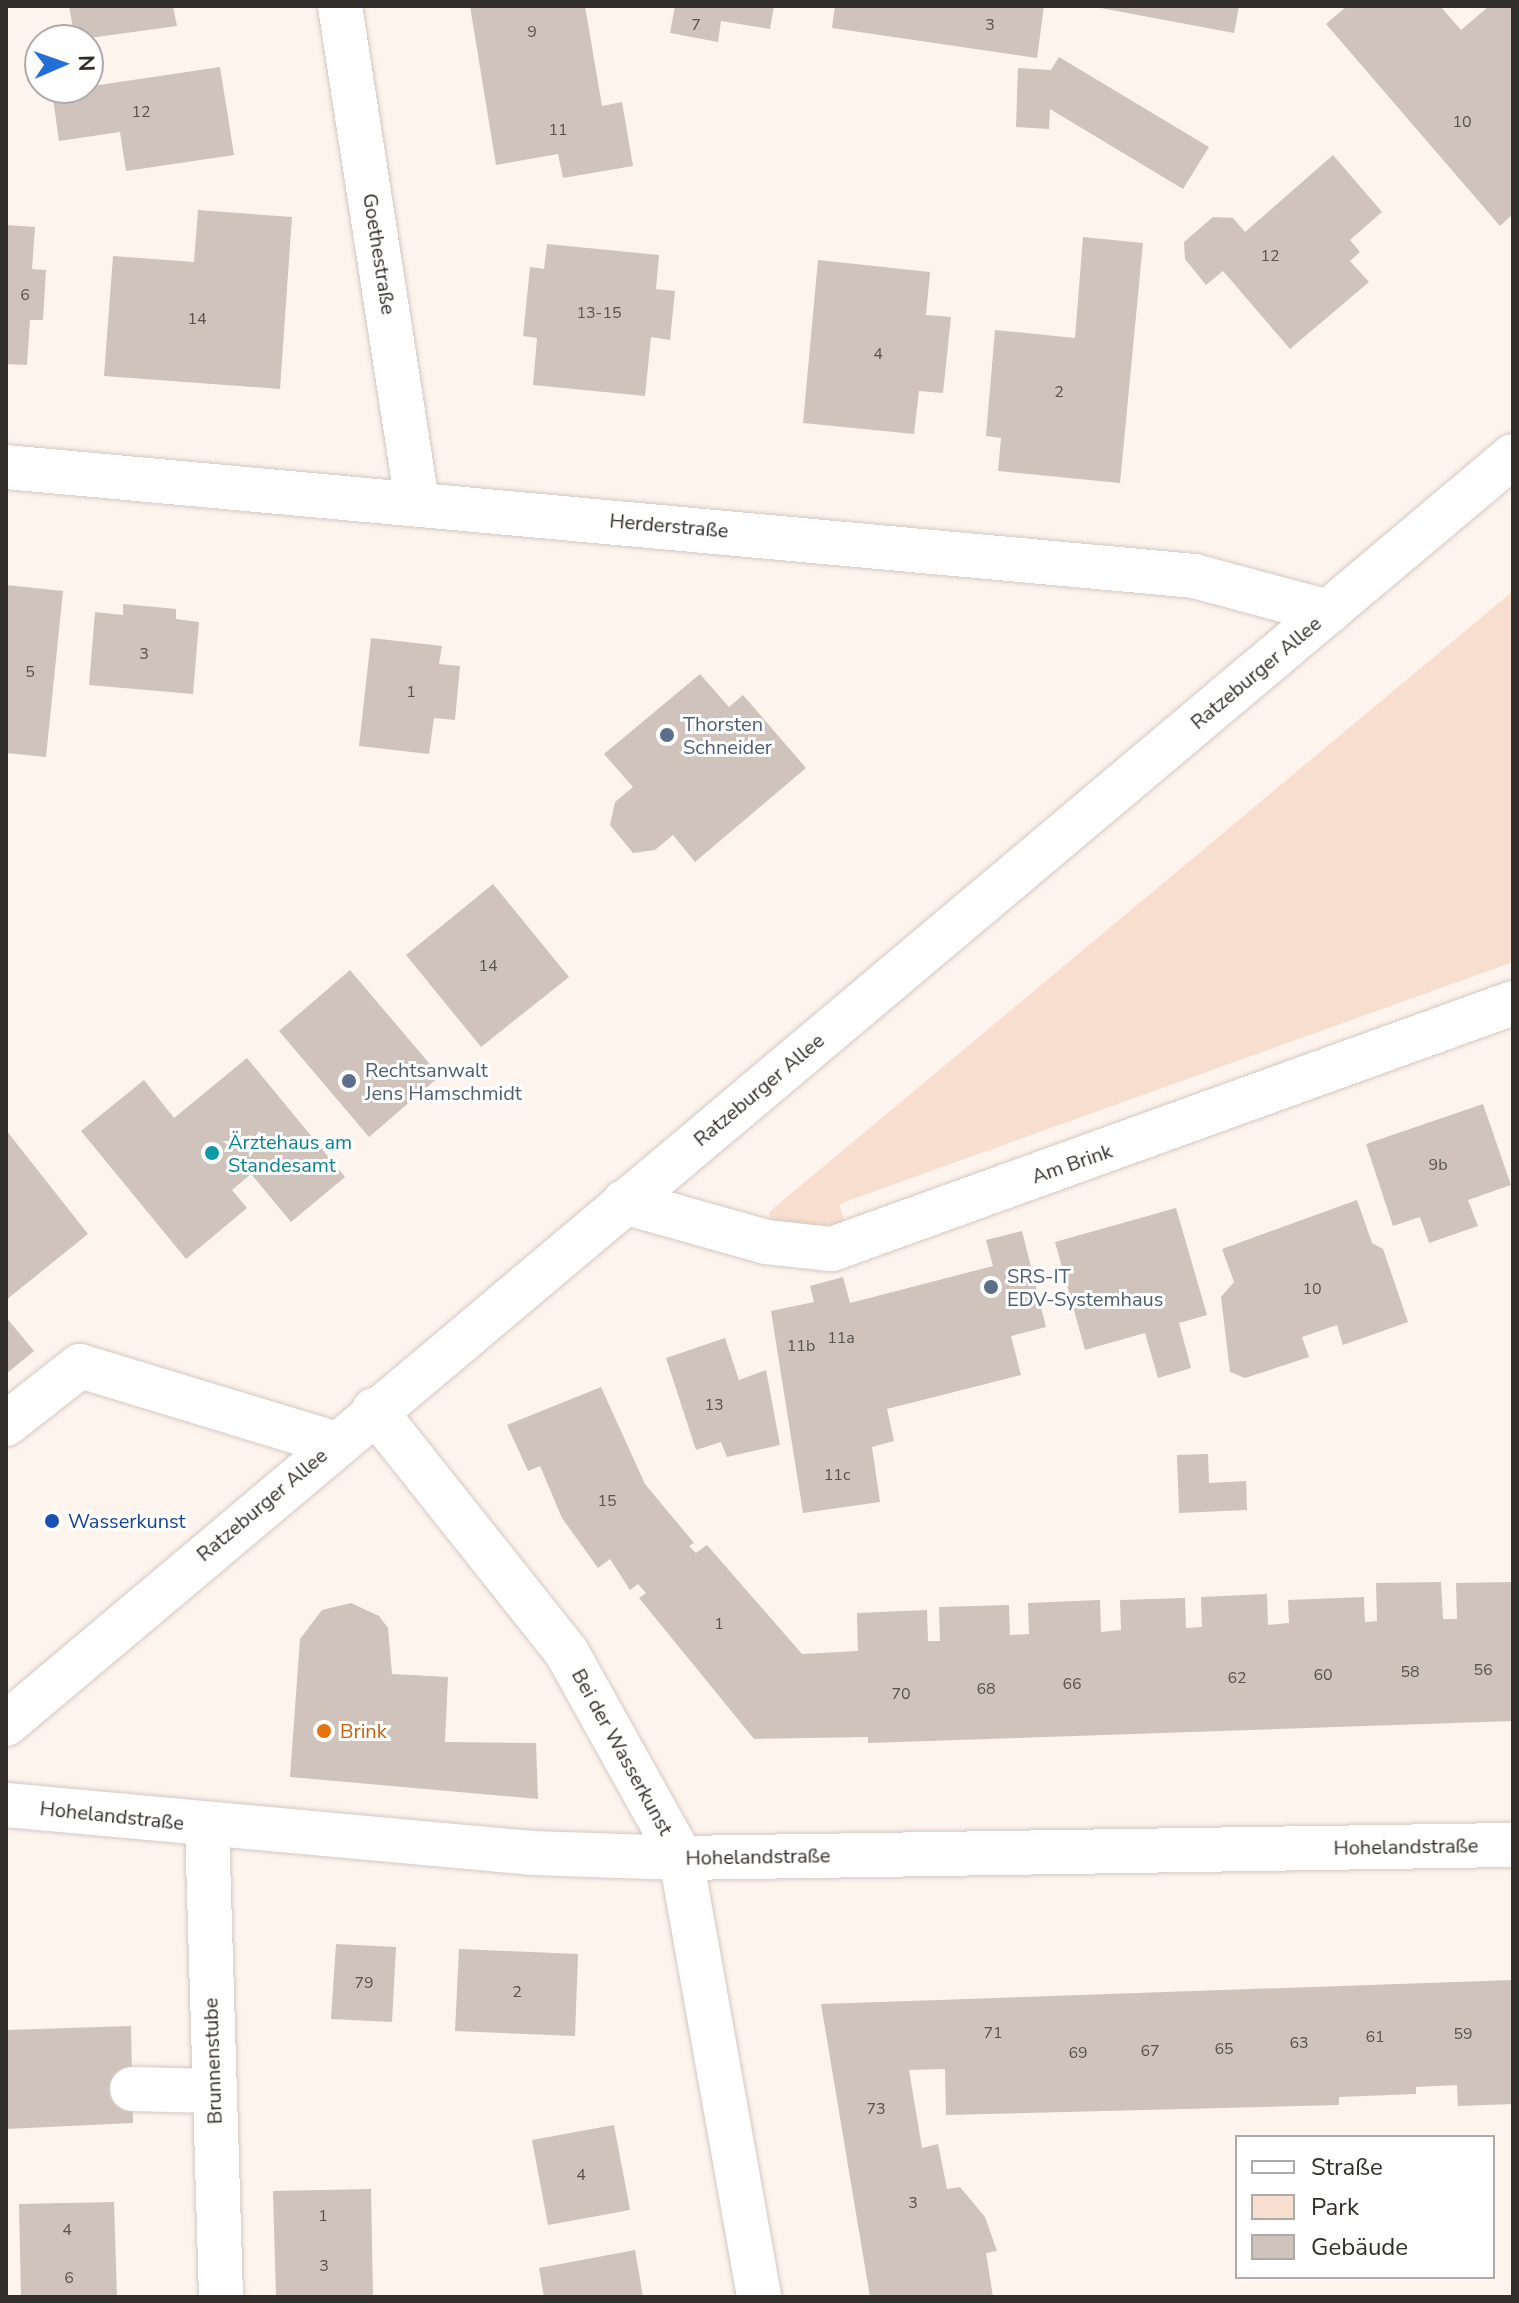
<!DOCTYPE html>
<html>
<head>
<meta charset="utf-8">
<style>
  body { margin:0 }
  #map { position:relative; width:1519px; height:2303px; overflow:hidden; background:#fef4ee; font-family:"Nunito Sans",sans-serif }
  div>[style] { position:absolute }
  .green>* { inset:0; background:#f7decf }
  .building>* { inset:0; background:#cfc3bc }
  .roads { filter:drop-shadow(0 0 2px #d4c9c2) drop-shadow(0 0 2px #d4c9c2) }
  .minor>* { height:44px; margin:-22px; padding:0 22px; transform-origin:22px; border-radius:22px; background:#fff }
  .major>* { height:44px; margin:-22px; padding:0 22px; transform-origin:22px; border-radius:22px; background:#fff }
  .dots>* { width:22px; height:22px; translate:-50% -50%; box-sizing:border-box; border:4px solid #fff; border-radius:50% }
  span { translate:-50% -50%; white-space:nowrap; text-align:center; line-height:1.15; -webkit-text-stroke:6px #fff; paint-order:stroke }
  .number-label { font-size:16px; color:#58524e }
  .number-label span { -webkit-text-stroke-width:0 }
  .street-label { font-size:20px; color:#312d2a }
  .service-label { font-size:20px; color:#4e5e75 }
  .left { translate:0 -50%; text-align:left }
  .culture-label { font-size:20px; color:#0d838f }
  .transit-label { font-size:20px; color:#164399 }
  .food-label { font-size:20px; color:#c56008 }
  .frame { position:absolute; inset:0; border:8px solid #312d2a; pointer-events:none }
  .legend { position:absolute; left:1235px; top:2135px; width:260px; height:144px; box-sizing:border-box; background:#fff; border:2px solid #adabaa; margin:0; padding:10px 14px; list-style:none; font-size:24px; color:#312d2a }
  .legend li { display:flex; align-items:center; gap:16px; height:40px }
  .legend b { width:40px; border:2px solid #adabaa }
  .north { position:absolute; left:24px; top:24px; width:80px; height:80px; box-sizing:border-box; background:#fff; border:2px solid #adabaa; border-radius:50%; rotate:88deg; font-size:22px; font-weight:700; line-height:32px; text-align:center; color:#312d2a }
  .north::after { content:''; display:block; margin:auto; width:28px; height:36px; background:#246ed9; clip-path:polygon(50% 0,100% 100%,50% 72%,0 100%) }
</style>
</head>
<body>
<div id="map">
  <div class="green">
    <i style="clip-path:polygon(1513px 591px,1513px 962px,839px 1204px,845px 1223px,797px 1229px,770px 1217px,769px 1212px)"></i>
  </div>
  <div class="building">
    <i style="clip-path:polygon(69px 6px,173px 6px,177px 26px,75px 40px)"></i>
    <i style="clip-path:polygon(470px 6px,585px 6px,602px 106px,622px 102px,633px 166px,563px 178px,558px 154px,496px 165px)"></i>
    <i style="clip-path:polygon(675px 6px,774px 6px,770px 29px,721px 21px,718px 42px,670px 33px)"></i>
    <i style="clip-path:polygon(835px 6px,1044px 6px,1037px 58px,832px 28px)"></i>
    <i style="clip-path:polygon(1090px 6px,1239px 6px,1234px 33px)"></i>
    <i style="clip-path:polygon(1347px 6px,1440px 6px,1461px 30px,1489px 6px,1513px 6px,1513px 214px,1500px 226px,1326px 24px)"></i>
    <i style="clip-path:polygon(1059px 57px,1209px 147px,1183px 189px,1050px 109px,1049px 129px,1016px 127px,1018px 68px,1051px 70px)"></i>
    <i style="clip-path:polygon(220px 67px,234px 155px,126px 171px,120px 132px,59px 141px,52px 92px)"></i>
    <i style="clip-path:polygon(1333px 155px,1382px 212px,1350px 240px,1360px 252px,1350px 261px,1369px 282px,1290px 349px,1223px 271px,1206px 285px,1185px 259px,1184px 242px,1213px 217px,1233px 218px,1245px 232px)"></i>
    <i style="clip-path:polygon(198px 210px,292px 217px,280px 389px,104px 376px,113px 256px,194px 262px)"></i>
    <i style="clip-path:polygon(6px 225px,35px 227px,32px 269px,46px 270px,43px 320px,30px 320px,27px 365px,6px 364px)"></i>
    <i style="clip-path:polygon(1083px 237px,1143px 243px,1120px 483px,998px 471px,1001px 438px,986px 436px,995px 330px,1075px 338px)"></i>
    <i style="clip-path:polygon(547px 244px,659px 255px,656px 289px,675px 291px,670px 340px,651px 337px,645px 396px,533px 385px,537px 338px,523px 336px,530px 267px,544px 269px)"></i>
    <i style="clip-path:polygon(818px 260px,930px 272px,926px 315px,951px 317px,943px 393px,919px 391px,914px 434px,803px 423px)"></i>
    <i style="clip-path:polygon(6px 585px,63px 591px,46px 757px,6px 753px)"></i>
    <i style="clip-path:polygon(123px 604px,176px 609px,176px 619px,199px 622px,193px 694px,89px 685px,95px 612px,123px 615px)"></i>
    <i style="clip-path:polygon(371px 638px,442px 646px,439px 664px,460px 666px,455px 720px,434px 718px,429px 754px,359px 746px)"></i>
    <i style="clip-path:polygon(700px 674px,729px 707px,743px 695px,806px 768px,695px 862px,673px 835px,655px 850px,633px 853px,610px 825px,615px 802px,633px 787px,604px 754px)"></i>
    <i style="clip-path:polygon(493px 884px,569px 977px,481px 1047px,406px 955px)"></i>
    <i style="clip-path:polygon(350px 970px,440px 1076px,369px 1137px,279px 1031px)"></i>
    <i style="clip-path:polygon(247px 1058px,345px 1177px,291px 1222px,251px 1174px,232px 1190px,247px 1208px,186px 1259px,81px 1131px,144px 1080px,174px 1118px)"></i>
    <i style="clip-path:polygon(1483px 1104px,1511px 1185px,1468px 1200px,1478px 1226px,1429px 1243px,1420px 1217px,1393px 1226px,1366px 1144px)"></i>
    <i style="clip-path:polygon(6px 1130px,88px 1234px,6px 1300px)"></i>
    <i style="clip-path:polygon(1357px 1200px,1372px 1243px,1383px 1249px,1408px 1322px,1343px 1345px,1337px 1325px,1302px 1337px,1309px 1357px,1245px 1378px,1230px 1372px,1221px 1297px,1234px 1282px,1222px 1249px)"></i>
    <i style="clip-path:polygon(1176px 1208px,1207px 1315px,1179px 1323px,1191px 1368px,1158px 1378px,1145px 1333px,1085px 1350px,1055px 1242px)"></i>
    <i style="clip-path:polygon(1022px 1231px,1046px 1327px,1011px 1336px,1021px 1375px,887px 1409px,894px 1441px,872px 1447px,880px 1502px,803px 1513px,771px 1311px,814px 1302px,810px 1286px,843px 1277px,850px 1303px,993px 1266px,986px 1240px)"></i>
    <i style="clip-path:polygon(6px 1317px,34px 1351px,6px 1374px)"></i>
    <i style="clip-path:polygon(725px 1338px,739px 1380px,766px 1370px,780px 1445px,727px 1457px,721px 1442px,696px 1450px,666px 1358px)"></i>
    <i style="clip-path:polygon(601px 1387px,645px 1484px,694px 1543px,689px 1546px,696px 1553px,707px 1545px,802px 1654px,858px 1651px,857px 1613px,927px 1610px,928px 1641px,940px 1641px,939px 1607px,1009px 1605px,1010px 1635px,1029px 1634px,1028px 1603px,1100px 1600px,1101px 1632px,1121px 1630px,1120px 1600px,1185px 1598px,1186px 1628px,1202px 1627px,1201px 1597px,1267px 1594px,1268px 1625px,1289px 1623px,1288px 1600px,1364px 1597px,1365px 1622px,1377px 1621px,1376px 1583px,1441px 1582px,1443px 1619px,1457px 1619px,1456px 1583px,1513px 1582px,1513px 1721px,868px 1743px,868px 1737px,754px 1739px,639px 1598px,646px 1593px,638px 1584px,630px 1590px,610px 1559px,598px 1568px,562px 1518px,540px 1466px,528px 1471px,507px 1425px)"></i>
    <i style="clip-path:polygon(1208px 1454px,1209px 1483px,1246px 1481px,1247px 1510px,1179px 1513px,1177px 1455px)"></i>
    <i style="clip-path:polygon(351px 1603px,379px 1616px,388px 1628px,392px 1674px,448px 1677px,445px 1742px,536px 1743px,538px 1799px,290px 1777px,300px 1639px,322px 1610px)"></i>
    <i style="clip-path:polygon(336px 1944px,396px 1947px,392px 2022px,331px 2019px)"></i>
    <i style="clip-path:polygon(459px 1949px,578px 1954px,575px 2036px,455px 2031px)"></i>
    <i style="clip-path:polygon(1513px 1980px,1513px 2104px,1458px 2106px,1457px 2085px,1416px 2087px,1416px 2094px,1339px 2097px,1339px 2105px,946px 2115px,945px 2069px,909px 2070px,922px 2148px,938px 2144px,947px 2189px,960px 2187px,985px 2217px,997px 2251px,986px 2253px,993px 2297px,870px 2297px,821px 2004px)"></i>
    <i style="clip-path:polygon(131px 2026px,133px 2123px,6px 2129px,6px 2030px)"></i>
    <i style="clip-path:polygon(614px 2125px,630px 2210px,548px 2225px,532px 2140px)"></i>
    <i style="clip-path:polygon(371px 2189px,373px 2297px,276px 2297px,273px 2191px)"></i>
    <i style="clip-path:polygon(114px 2202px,117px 2297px,21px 2297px,19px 2204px)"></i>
    <i style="clip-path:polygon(635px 2250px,643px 2297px,544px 2297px,539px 2268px)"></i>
  </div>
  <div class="roads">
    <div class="minor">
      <i style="left:340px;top:6px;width:502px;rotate:81.18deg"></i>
      <i style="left:6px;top:467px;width:1193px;rotate:5.24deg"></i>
      <i style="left:1194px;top:576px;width:139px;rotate:15deg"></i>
      <i style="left:624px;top:1202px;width:148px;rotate:15.7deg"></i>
      <i style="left:766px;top:1242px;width:66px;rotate:6.1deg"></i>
      <i style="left:832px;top:1249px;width:724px;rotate:-19.86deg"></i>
      <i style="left:374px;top:1410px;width:310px;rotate:51.5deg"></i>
      <i style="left:567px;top:1653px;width:235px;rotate:60.9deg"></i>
      <i style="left:681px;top:1858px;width:446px;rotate:79.9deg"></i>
      <i style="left:6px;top:1424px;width:94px;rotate:-38.1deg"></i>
      <i style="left:80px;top:1366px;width:265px;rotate:16.9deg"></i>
      <i style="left:6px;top:1805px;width:528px;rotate:5.21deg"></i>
      <i style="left:532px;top:1853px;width:149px;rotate:1.9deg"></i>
      <i style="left:681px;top:1858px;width:832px;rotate:-0.9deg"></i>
      <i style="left:207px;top:1825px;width:472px;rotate:88.3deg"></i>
      <i style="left:132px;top:2089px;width:81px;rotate:1.4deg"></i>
    </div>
    <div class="major">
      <i style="left:6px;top:1724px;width:1969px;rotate:-40.08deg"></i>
    </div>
  </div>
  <div class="dots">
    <i style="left:667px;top:735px;background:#5c6f8a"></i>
    <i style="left:349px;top:1081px;background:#5c6f8a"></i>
    <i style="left:212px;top:1153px;background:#0f9aa8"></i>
    <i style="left:991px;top:1287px;background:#5c6f8a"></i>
    <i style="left:52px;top:1521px;background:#1a4fb4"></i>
    <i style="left:324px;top:1731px;background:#e8710a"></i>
  </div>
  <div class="number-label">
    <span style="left:696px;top:25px">7</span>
    <span style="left:990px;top:25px">3</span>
    <span style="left:532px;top:32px">9</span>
    <span style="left:141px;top:112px">12</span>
    <span style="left:1462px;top:122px">10</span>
    <span style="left:558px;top:130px">11</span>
    <span style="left:1270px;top:256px">12</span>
    <span style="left:25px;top:295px">6</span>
    <span style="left:599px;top:313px">13-15</span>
    <span style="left:197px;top:319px">14</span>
    <span style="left:878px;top:354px">4</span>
    <span style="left:1059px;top:392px">2</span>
    <span style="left:144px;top:654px">3</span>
    <span style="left:30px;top:672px">5</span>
    <span style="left:411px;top:692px">1</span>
    <span style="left:488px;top:966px">14</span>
    <span style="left:1438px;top:1165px">9b</span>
    <span style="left:1312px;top:1289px">10</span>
    <span style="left:841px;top:1338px">11a</span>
    <span style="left:801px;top:1346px">11b</span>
    <span style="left:714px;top:1405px">13</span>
    <span style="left:837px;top:1475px">11c</span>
    <span style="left:607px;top:1501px">15</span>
    <span style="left:719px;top:1624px">1</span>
    <span style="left:1483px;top:1670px">56</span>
    <span style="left:1410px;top:1672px">58</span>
    <span style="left:1323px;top:1675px">60</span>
    <span style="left:1237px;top:1678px">62</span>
    <span style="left:1072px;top:1684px">66</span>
    <span style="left:986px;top:1689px">68</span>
    <span style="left:901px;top:1694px">70</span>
    <span style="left:364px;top:1983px">79</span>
    <span style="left:517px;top:1992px">2</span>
    <span style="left:993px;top:2033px">71</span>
    <span style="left:1463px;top:2034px">59</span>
    <span style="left:1375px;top:2037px">61</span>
    <span style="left:1299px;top:2043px">63</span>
    <span style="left:1224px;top:2049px">65</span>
    <span style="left:1150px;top:2051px">67</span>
    <span style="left:1078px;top:2053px">69</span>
    <span style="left:876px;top:2109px">73</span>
    <span style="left:581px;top:2175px">4</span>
    <span style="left:913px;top:2203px">3</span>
    <span style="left:323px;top:2216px">1</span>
    <span style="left:67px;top:2230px">4</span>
    <span style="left:324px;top:2266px">3</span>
    <span style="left:69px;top:2278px">6</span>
  </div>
  <div class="street-label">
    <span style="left:379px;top:254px;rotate:81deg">Goethestraße</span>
    <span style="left:669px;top:526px;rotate:5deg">Herderstraße</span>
    <span style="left:1256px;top:673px;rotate:-40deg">Ratzeburger Allee</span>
    <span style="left:759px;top:1090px;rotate:-40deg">Ratzeburger Allee</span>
    <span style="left:1072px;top:1164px;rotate:-19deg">Am Brink</span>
    <span style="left:262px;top:1505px;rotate:-40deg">Ratzeburger Allee</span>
    <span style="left:622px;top:1752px;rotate:61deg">Bei der Wasserkunst</span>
    <span style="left:112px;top:1816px;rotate:6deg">Hohelandstraße</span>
    <span style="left:1406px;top:1847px;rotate:-1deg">Hohelandstraße</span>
    <span style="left:758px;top:1857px;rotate:-1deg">Hohelandstraße</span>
    <span style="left:213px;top:2061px;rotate:-92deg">Brunnenstube</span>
  </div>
  <div class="service-label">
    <span class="left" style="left:683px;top:736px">Thorsten<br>Schneider</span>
    <span class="left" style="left:365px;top:1082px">Rechtsanwalt<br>Jens Hamschmidt</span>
    <span class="left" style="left:1007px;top:1288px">SRS-IT<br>EDV-Systemhaus</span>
  </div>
  <div class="culture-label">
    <span class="left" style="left:228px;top:1154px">Ärztehaus am<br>Standesamt</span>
  </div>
  <div class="transit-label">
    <span class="left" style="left:68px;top:1521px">Wasserkunst</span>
  </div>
  <div class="food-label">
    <span class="left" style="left:340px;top:1731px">Brink</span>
  </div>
  <div class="frame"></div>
  <ul class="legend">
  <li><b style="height:10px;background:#fff"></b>Straße</li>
  <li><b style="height:22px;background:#f7decf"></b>Park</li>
  <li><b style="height:22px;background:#cfc3bc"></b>Gebäude</li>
  </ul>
  <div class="north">N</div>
</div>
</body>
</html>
